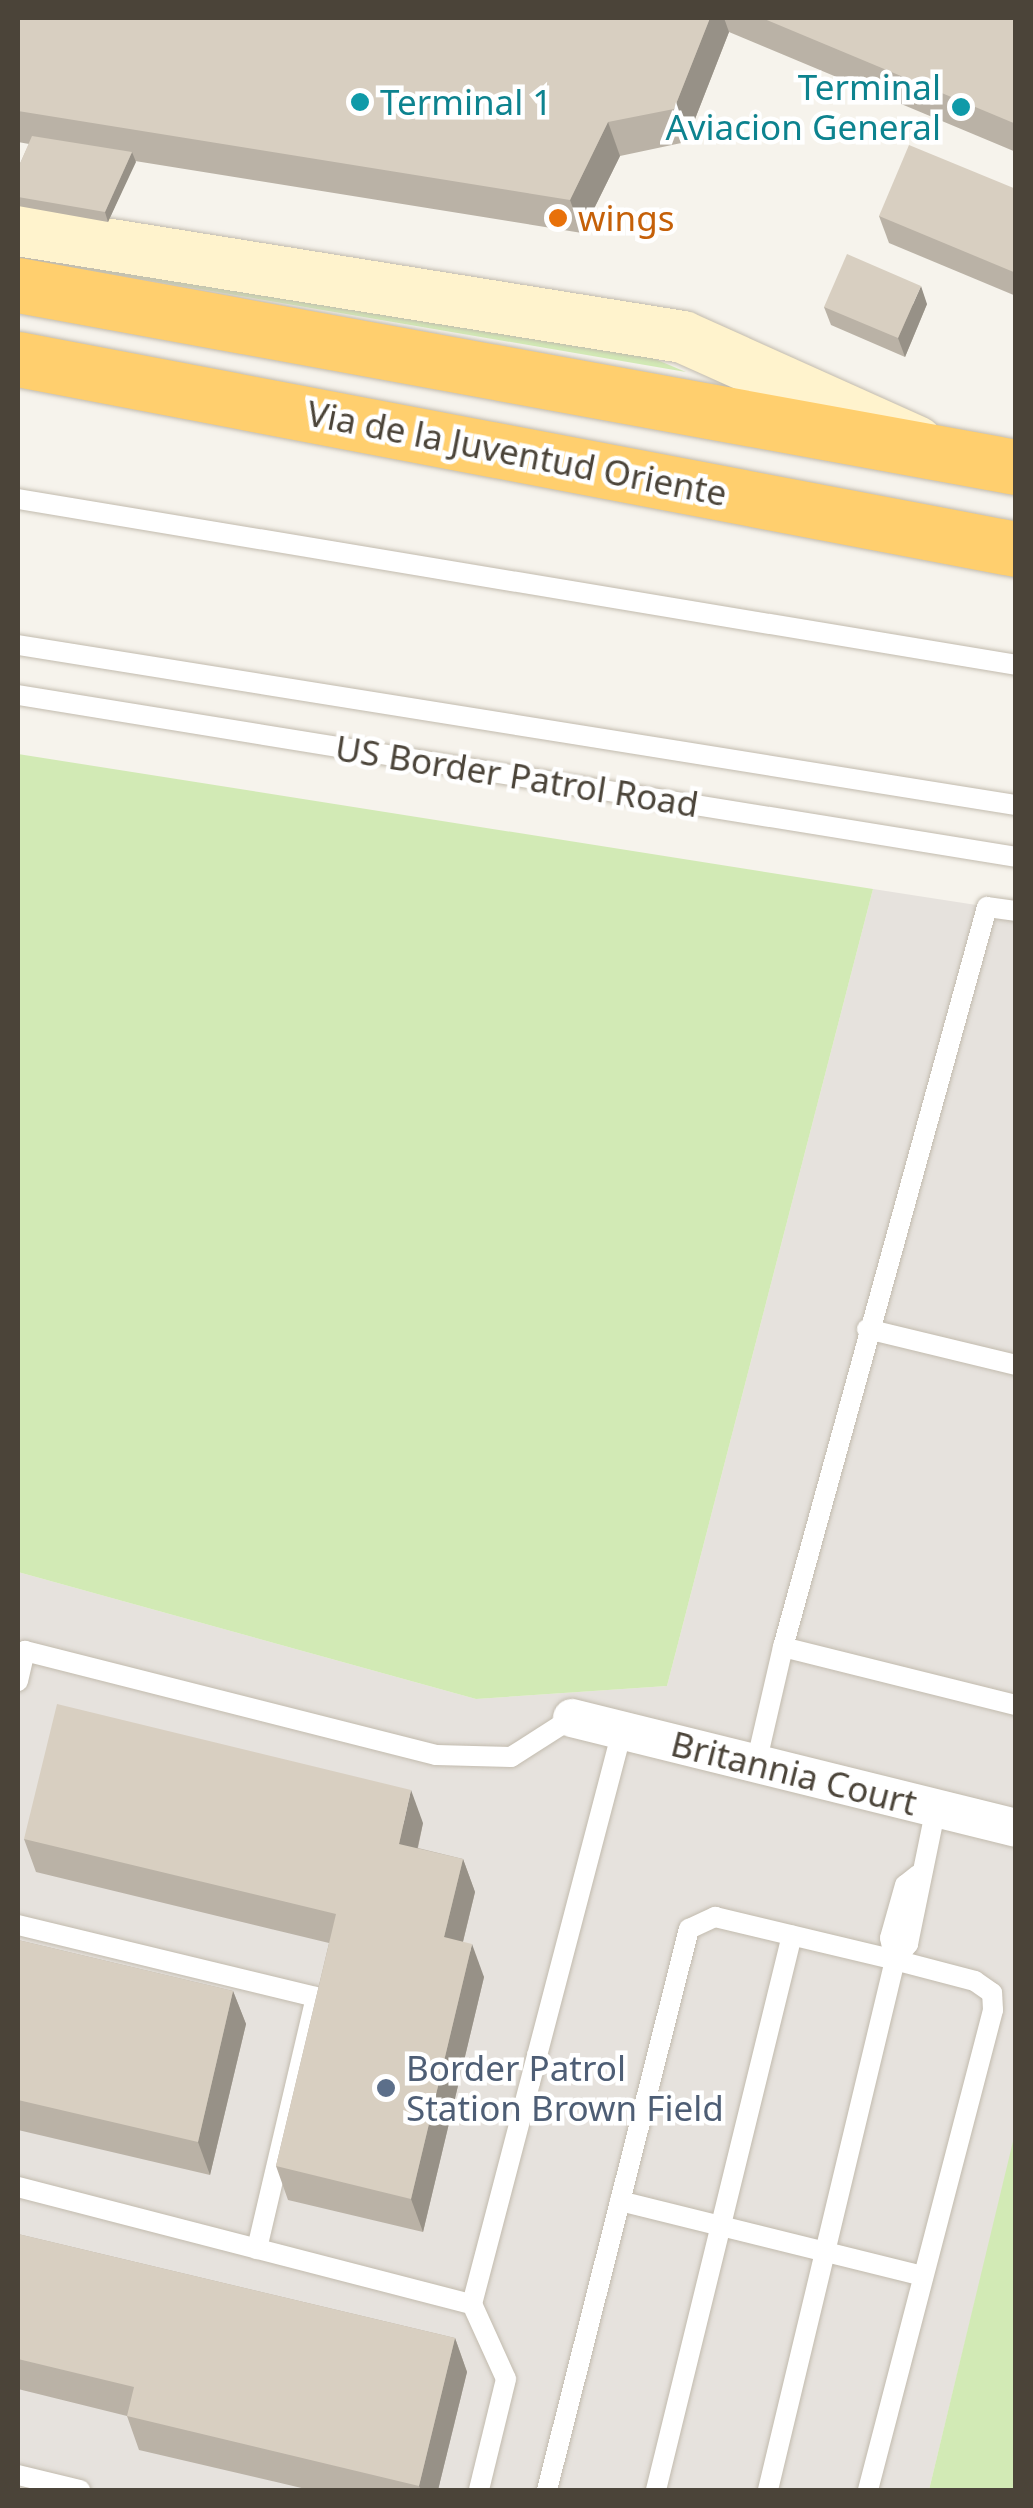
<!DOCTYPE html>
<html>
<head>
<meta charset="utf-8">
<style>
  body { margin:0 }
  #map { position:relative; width:1033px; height:2508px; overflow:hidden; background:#f6f3ec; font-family:"Noto Sans",sans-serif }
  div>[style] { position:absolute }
  .industrial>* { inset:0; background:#e6e2dd }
  .green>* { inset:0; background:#d2eab5 }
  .roads { filter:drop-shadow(0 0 2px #c2bbae) drop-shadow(0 0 2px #c2bbae) }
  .lane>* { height:20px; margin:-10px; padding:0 10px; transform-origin:10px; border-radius:10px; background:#fff }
  .street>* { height:38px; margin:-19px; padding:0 19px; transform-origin:19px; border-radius:19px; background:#fff }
  .secondary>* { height:52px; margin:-26px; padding:0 26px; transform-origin:26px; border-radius:26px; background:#fff3cd }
  .highway>* { height:55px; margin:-27.5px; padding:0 27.5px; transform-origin:27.5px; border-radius:27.5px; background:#ffcf6e }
  .wall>* { inset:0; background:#bab2a6 }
  .shaded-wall>* { inset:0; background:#979187 }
  .building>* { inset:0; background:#d8cfc1 }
  .dots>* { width:28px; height:28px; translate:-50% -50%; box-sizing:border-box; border:5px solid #fff; border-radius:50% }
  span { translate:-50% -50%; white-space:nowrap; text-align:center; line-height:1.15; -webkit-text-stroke:9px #fff; paint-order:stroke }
  .culture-label { font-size:35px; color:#0d838f }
  .right { translate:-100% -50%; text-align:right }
  .left { translate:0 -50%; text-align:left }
  .food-label { font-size:35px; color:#c56008 }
  .street-label { font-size:35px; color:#4b4439 }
  .service-label { font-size:35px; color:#4e5e75 }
  .frame { position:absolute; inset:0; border:20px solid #4b4439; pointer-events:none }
</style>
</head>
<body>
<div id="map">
  <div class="industrial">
    <i style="clip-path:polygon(873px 889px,1015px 911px,1016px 2133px,929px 2490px,18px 2490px,18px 1572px,476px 1699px,667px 1686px)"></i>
  </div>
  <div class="green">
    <i style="clip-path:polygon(18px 246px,643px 354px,686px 372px,18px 258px)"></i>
    <i style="clip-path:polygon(18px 754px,873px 889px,667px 1686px,476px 1699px,18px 1572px)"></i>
    <i style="clip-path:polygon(1015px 2133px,1015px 2490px,929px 2490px)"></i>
  </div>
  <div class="roads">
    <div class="lane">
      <i style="left:18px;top:499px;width:1012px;rotate:9.44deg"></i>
      <i style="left:18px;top:645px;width:1011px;rotate:9.11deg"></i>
      <i style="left:18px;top:695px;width:1011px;rotate:9.22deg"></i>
      <i style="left:1016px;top:911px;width:29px;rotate:-172deg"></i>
      <i style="left:987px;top:907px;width:768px;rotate:105.41deg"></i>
      <i style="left:783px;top:1647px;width:240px;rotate:14deg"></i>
      <i style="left:867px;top:1329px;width:153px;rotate:13.6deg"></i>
      <i style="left:18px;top:1681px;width:31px;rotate:-77deg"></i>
      <i style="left:25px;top:1651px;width:424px;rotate:14.2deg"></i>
      <i style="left:436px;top:1755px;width:75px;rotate:1.5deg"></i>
      <i style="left:511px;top:1757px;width:72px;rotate:-32.6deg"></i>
      <i style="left:756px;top:1764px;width:120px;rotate:-77deg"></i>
      <i style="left:918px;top:1875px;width:16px;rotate:142deg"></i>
      <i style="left:905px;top:1885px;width:55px;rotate:105.8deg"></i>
      <i style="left:890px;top:1938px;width:23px;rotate:77deg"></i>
      <i style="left:895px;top:1960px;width:21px;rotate:-51deg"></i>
      <i style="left:908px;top:1944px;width:139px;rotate:-78.4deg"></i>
      <i style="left:18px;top:1925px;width:307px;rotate:13.6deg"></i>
      <i style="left:316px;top:1997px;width:259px;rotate:103.2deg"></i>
      <i style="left:18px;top:2187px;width:469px;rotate:14.5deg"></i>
      <i style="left:472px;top:2304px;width:592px;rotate:-75.33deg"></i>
      <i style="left:620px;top:2201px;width:312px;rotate:13.9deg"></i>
      <i style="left:472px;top:2304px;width:82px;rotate:65.6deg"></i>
      <i style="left:506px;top:2379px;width:114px;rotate:103.7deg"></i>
      <i style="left:18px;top:2475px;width:64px;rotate:13.6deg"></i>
      <i style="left:547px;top:2490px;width:579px;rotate:-75.8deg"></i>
      <i style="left:689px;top:1929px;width:29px;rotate:-25deg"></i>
      <i style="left:715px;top:1917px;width:185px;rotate:13.4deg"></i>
      <i style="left:895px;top:1960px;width:545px;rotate:103.48deg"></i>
      <i style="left:656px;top:2490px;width:571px;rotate:-76.23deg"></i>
      <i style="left:868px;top:2490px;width:496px;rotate:-75.4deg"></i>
      <i style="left:993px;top:2010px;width:17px;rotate:-93deg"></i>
      <i style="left:992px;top:1993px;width:21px;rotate:-145deg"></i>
      <i style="left:975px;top:1981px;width:83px;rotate:-165.3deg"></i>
    </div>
    <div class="street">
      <i style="left:572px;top:1718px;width:457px;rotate:13.9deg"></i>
    </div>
    <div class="secondary">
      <i style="left:18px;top:230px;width:674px;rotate:9.14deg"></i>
      <i style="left:683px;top:337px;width:256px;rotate:24.2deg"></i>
    </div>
    <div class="highway">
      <i style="left:18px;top:285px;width:1014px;rotate:10.34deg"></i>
      <i style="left:18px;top:359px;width:1016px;rotate:10.78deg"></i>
    </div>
  </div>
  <div class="wall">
    <i style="clip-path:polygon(18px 18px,1016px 18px,1016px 152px,729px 32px,686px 142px,620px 156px,582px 233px,135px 161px,108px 222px,18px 206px,18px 168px,29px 144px,18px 142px)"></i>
    <i style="clip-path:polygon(1016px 189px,1016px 296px,889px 243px,879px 216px)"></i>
    <i style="clip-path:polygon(927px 304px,905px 357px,831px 325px,824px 307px)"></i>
    <i style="clip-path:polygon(423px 1823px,418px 1848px,463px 1859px,475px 1892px,463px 1942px,484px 1977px,423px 2232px,288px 2200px,276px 2166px,329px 1943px,36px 1872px,24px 1839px)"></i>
    <i style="clip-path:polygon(18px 1940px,233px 1991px,246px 2024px,210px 2175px,18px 2130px)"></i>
    <i style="clip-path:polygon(18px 2234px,455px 2338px,467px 2372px,438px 2490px,310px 2490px,139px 2450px,127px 2416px,18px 2389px)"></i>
  </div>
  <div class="shaded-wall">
    <i style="clip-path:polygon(710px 18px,724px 18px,729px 32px,686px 142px,674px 109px)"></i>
    <i style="clip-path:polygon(608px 122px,620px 156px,582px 233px,570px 200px)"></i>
    <i style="clip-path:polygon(132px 152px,136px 162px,108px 222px,105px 212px)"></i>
    <i style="clip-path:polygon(921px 286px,927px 304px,905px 357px,898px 338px)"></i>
    <i style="clip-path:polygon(411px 1790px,423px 1823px,411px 1877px,399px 1844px)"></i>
    <i style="clip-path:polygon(463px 1859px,475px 1892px,456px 1970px,444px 1937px)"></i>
    <i style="clip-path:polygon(472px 1944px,484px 1977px,423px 2232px,411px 2199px)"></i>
    <i style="clip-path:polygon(233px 1991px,246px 2024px,210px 2175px,198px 2142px)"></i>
    <i style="clip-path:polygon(455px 2338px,467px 2372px,438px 2490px,421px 2490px,419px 2486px)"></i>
  </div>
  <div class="building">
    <i style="clip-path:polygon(18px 18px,710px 18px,674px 109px,608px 122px,570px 200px,18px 111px)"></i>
    <i style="clip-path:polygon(762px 18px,1016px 18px,1016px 124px)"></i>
    <i style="clip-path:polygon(32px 136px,132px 152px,105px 212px,18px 197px,18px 168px)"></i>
    <i style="clip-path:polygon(909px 145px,1016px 189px,1016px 273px,879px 216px)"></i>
    <i style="clip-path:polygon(847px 254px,921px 286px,898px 338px,824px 307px)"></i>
    <i style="clip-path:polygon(57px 1704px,411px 1790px,399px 1844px,463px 1859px,444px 1937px,472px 1944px,411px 2199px,276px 2166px,336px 1914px,24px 1839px)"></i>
    <i style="clip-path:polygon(18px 1940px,233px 1991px,198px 2142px,18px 2100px)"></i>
    <i style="clip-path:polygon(18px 2234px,455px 2338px,419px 2486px,127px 2416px,134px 2387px,18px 2359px)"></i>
  </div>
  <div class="dots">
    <i style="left:360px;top:102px;background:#0f9aa8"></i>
    <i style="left:961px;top:107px;background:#0f9aa8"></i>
    <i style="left:558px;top:218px;background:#e8710a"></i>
    <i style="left:386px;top:2088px;background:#5c6f8a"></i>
  </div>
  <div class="culture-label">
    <span class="right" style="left:941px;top:107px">Terminal<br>Aviacion General</span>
    <span class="left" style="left:380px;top:102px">Terminal 1</span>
  </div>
  <div class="food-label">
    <span class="left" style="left:578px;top:218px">wings</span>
  </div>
  <div class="street-label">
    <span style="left:517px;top:453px;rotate:11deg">Via de la Juventud Oriente</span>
    <span style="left:517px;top:776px;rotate:9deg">US Border Patrol Road</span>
    <span style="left:794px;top:1773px;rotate:14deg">Britannia Court</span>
  </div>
  <div class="service-label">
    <span class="left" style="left:406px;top:2088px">Border Patrol<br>Station Brown Field</span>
  </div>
  <div class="frame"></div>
</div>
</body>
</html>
